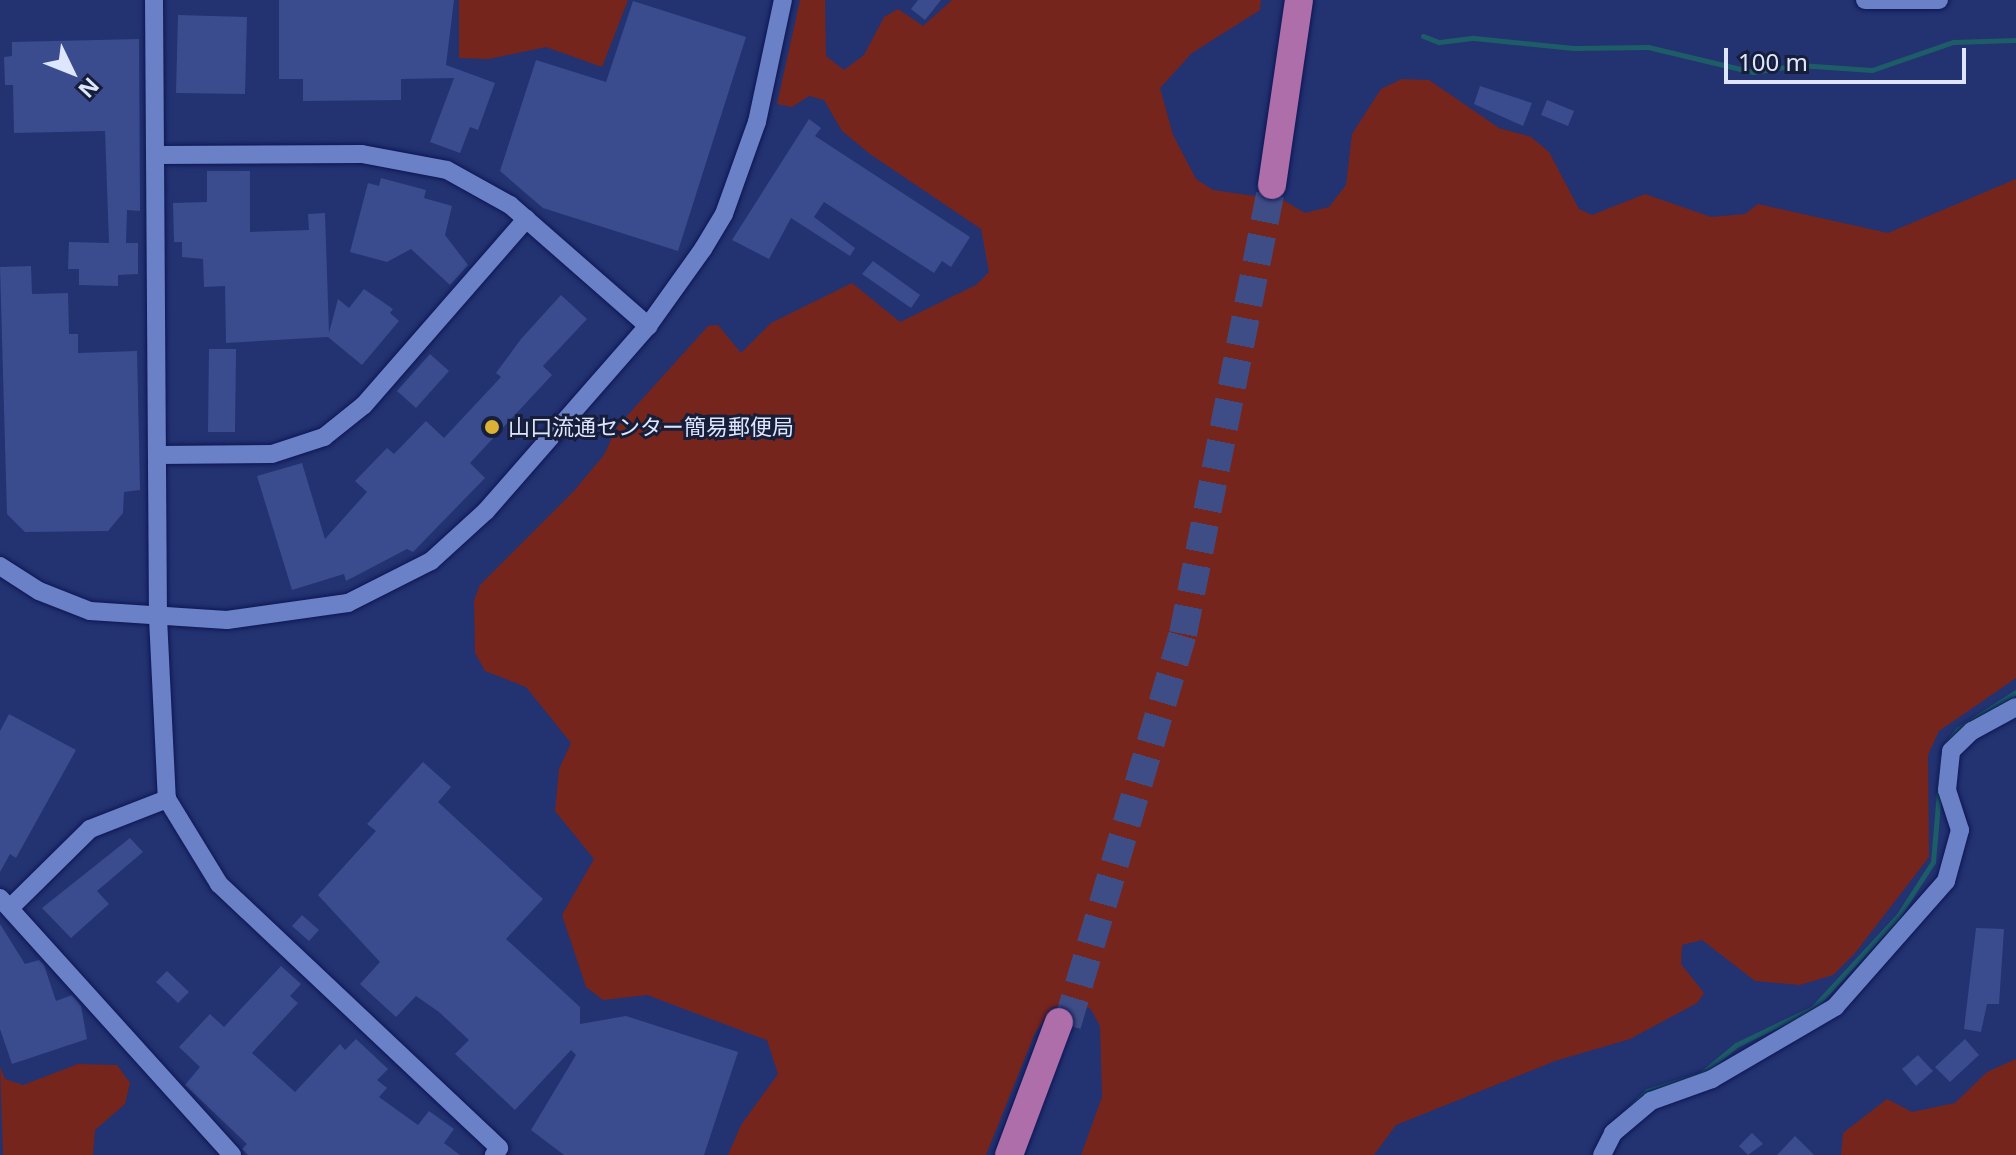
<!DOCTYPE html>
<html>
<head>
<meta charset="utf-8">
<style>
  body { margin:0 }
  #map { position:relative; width:2016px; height:1155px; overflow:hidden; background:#233271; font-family:"Noto Sans","Noto Sans JP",sans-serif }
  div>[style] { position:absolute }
  .green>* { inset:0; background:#76251c }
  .stream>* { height:5px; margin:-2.5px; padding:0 2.5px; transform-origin:2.5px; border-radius:2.5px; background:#1d5d67 }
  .building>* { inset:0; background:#3a4c8d }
  .highway-tunnel>* { height:28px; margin-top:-14px; transform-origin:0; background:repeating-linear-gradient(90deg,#3f4d86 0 28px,transparent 0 42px) }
  .roads { filter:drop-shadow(0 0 2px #0e1653) drop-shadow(0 0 2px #0e1653) }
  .minor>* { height:18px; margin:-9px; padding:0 9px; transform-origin:9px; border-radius:9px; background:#6b81c7 }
  .highway>* { height:28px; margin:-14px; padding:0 14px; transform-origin:14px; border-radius:14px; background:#ae6ea9 }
  .dots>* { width:22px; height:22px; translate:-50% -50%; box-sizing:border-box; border:4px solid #161e3a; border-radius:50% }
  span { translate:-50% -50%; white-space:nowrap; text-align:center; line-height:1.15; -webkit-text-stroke:6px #161e3a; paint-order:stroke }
  .poi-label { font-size:22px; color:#dde6fd }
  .left { translate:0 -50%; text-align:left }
  .north { position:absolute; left:32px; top:32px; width:80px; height:80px; -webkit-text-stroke:6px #161e3a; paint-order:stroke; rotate:133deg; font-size:22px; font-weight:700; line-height:32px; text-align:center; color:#dde6fd }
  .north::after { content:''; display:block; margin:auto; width:28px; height:36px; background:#dde6fd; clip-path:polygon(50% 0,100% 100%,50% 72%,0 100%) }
  .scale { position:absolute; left:1724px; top:48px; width:242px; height:36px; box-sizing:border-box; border:4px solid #dde6fd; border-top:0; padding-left:10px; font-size:24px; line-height:28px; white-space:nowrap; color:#dde6fd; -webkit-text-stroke:6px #161e3a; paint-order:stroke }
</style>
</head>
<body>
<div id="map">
  <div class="green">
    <i style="clip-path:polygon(459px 0,628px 0,602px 67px,546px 47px,489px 59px,459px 58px)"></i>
    <i style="clip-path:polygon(800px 0,825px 0,826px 56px,844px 70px,864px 55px,884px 17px,898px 9px,923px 26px,952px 0,1261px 0,1260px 10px,1192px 53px,1160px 88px,1173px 135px,1196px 179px,1213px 190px,1283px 200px,1305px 213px,1329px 207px,1346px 185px,1352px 134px,1381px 89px,1402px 79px,1429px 80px,1499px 128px,1531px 137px,1549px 152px,1579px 209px,1592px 215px,1645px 194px,1711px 217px,1745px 214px,1758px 204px,1888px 233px,2016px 179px,2016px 678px,1939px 731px,1928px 755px,1929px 857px,1855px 953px,1833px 975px,1800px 985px,1755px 981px,1702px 940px,1682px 945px,1681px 964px,1704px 993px,1697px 1003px,1630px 1039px,1555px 1061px,1396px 1125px,1374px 1155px,1081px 1155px,1102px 1097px,1100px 1026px,1090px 1008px,1053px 1007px,1035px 1033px,986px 1155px,728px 1155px,741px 1125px,778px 1074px,767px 1040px,647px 995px,603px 1000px,586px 987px,562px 915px,594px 859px,555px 811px,559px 769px,571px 743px,526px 687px,485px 671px,475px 653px,474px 600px,480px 585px,573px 492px,604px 455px,617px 427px,708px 326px,718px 325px,741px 353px,771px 323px,852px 283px,900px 322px,976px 285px,989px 272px,981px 229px,870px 154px,842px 131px,824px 100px,809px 96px,792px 107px,777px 104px)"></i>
    <i style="clip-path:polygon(2016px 1059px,2016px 1155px,1841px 1155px,1843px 1133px,1887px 1099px,1912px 1112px,1955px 1103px,1987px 1072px)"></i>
    <i style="clip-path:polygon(78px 1064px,117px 1065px,130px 1083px,125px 1104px,95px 1130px,93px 1155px,3px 1155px,0 1067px,5px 1079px,23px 1085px)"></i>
  </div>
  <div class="stream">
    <i style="left:1423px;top:36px;width:17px;rotate:21deg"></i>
    <i style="left:1439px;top:42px;width:35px;rotate:-7deg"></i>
    <i style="left:1474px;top:38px;width:100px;rotate:5.7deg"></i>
    <i style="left:1574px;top:48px;width:74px;rotate:-0.8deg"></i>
    <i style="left:1648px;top:47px;width:108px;rotate:13.4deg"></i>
    <i style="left:1753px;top:72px;width:47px;rotate:-8.7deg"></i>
    <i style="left:1799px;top:65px;width:73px;rotate:3.9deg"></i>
    <i style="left:1872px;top:70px;width:86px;rotate:-19.1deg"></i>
    <i style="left:1953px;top:42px;width:63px;rotate:-1.8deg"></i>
    <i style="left:1945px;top:746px;width:21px;rotate:-53deg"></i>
    <i style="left:1958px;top:729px;width:69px;rotate:-32.5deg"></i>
    <i style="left:1627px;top:1111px;width:28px;rotate:-45deg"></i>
    <i style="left:1647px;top:1091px;width:57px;rotate:-17.5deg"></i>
    <i style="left:1701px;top:1074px;width:45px;rotate:-39.6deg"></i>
    <i style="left:1736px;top:1045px;width:85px;rotate:-25.7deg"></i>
    <i style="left:1813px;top:1008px;width:125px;rotate:-47.3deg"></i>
    <i style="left:1898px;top:916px;width:64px;rotate:-57.1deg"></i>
    <i style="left:1933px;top:862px;width:106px;rotate:-85.1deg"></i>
  </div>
  <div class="building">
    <i style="clip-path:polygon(279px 0,454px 0,446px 65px,495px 83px,478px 130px,470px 127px,460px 153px,430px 142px,454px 78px,401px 79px,401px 100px,303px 101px,303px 79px,279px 79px)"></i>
    <i style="clip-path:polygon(918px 0,941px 0,925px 20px,911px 9px)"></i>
    <i style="clip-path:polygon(633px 1px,746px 37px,678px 251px,543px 208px,500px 171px,536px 60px,606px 82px)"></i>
    <i style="clip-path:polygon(178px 15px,247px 17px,245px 94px,176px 93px)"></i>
    <i style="clip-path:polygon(139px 39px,140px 211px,127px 210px,126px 243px,138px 243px,138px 274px,118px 275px,118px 286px,79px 285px,79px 269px,68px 269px,69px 242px,109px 243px,105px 131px,14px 133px,13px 85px,5px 85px,4px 57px,12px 56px,12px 42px)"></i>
    <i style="clip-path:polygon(1480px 86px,1532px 103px,1523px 126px,1474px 104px)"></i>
    <i style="clip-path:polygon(1547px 100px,1574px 111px,1568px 126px,1541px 115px)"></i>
    <i style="clip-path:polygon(809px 119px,821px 128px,815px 136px,970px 237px,951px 267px,942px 261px,934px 273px,824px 202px,814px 217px,855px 248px,850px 256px,791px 218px,769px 259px,732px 240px)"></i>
    <i style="clip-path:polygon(207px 171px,250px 171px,250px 232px,309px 230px,308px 214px,325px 213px,329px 333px,338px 299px,349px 308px,364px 289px,393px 309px,390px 313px,399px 321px,362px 365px,328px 337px,226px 343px,225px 286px,204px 287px,203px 259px,182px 257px,182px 242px,174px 242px,173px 203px,207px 202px)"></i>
    <i style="clip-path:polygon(381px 178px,426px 190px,424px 198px,452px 206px,445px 235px,468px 265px,450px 285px,411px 249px,387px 262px,350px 252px,368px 183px,379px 186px)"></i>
    <i style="clip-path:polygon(873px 261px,920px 295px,911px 308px,862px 274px)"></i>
    <i style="clip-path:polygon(31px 266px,32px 294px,68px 293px,69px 334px,78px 334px,78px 353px,137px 351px,140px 490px,124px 492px,123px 513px,108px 531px,25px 532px,7px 514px,0 267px)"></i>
    <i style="clip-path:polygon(561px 295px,587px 319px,543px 366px,552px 375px,470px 463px,485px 478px,413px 552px,407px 549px,346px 581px,344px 574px,292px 590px,257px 476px,302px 463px,325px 539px,367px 492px,355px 481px,387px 448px,394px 454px,426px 421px,444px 438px,501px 377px,496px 373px,521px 339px)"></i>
    <i style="clip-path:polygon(209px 349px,236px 349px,235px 432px,208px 432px)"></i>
    <i style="clip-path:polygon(430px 354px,449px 371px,416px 408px,397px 391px)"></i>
    <i style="clip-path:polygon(9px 714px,76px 750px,16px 858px,10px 854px,0 872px,0 731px)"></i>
    <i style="clip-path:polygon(423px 762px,451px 787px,438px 802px,543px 899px,506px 939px,580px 1007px,580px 1024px,626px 1016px,738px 1052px,704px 1155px,564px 1155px,531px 1130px,576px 1055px,571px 1050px,515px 1110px,455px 1054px,469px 1040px,439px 1012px,416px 996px,396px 1017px,360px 984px,380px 962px,318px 895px,376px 831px,367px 824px)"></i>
    <i style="clip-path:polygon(130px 838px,143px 852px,97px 891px,109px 904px,71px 938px,42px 908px)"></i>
    <i style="clip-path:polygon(302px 915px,319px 930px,309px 941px,292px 926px)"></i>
    <i style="clip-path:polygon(0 924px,25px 964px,39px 960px,44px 965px,56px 1001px,72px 995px,81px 1006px,87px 1039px,12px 1064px,0 1029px)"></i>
    <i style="clip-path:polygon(1976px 928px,2004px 929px,1999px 1004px,1987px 1004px,1981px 1032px,1964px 1029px)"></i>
    <i style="clip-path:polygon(281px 966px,301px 984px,290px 996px,298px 1003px,252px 1053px,295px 1092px,340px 1044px,345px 1050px,356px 1039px,388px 1069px,377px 1080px,387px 1088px,379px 1097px,418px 1125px,429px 1111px,454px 1129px,444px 1143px,460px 1155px,248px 1155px,242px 1149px,247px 1144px,185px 1085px,200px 1067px,179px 1047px,210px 1014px,224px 1027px)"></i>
    <i style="clip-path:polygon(167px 971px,189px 992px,178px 1003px,156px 982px)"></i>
    <i style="clip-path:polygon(1965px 1039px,1979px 1055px,1950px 1082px,1935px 1067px)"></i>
    <i style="clip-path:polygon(1918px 1055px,1933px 1071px,1916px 1086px,1902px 1069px)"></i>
    <i style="clip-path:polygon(1752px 1133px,1763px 1144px,1748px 1155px,1739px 1146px)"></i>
    <i style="clip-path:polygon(1795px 1136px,1814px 1155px,1777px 1155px)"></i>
  </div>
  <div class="highway-tunnel">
    <i style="left:1067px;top:1025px;width:408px;rotate:-73.5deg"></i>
    <i style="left:1183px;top:634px;width:458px;rotate:-78.8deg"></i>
  </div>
  <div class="roads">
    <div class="minor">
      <i style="left:154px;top:0;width:618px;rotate:89.63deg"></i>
      <i style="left:158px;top:618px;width:181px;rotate:87.2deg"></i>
      <i style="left:167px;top:799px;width:100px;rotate:58.5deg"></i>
      <i style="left:219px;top:884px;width:385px;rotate:43.3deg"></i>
      <i style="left:499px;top:1148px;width:9px;rotate:126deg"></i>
      <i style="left:1865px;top:0;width:74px"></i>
      <i style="left:156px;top:155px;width:206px;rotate:-0.3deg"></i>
      <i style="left:362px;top:154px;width:86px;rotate:10.7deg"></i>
      <i style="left:447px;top:170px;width:72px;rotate:29.1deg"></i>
      <i style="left:510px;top:205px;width:184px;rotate:41.2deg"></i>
      <i style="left:158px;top:455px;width:114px;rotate:-0.5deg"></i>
      <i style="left:272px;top:454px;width:55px;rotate:-18.1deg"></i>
      <i style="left:324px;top:437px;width:51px;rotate:-38.7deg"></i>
      <i style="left:364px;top:405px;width:247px;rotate:-48.9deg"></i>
      <i style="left:0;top:566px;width:46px;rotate:32.7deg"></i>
      <i style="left:39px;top:591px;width:55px;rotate:21.4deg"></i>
      <i style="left:90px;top:611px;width:137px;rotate:3.8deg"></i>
      <i style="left:227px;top:620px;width:122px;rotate:-8deg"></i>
      <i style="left:348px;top:603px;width:93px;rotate:-26.8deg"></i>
      <i style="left:431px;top:561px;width:74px;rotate:-42.3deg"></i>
      <i style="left:486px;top:511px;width:246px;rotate:-48.8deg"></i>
      <i style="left:648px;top:326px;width:95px;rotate:-54.5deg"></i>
      <i style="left:703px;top:249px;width:41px;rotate:-59deg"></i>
      <i style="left:724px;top:214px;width:98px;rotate:-70.3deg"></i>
      <i style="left:757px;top:122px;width:125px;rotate:-78deg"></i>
      <i style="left:0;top:898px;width:346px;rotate:47.9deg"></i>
      <i style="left:12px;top:906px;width:110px;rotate:-44.6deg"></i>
      <i style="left:90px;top:829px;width:83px;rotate:-21.3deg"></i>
      <i style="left:1602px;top:1155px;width:25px;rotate:-63deg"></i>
      <i style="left:1613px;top:1133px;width:50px;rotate:-40.1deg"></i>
      <i style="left:1651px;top:1101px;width:65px;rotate:-19.8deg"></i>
      <i style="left:1712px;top:1079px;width:143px;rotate:-30.3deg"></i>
      <i style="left:1835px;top:1007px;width:168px;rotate:-48.6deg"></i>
      <i style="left:1946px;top:881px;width:53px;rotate:-74.6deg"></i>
      <i style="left:1960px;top:830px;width:42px;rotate:-108deg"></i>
      <i style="left:1947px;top:790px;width:39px;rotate:-84deg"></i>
      <i style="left:1951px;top:751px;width:29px;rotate:-44deg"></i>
      <i style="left:1972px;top:731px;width:50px;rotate:-28.6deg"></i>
    </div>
    <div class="highway">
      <i style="left:1272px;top:185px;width:187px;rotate:-81.7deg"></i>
      <i style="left:1009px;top:1155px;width:142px;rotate:-69.4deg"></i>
    </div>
  </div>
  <div class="dots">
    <i style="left:492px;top:427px;background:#dbb233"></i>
  </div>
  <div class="poi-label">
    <span class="left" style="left:508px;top:427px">山口流通センター簡易郵便局</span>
  </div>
  <div class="north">N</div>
  <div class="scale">100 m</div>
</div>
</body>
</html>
